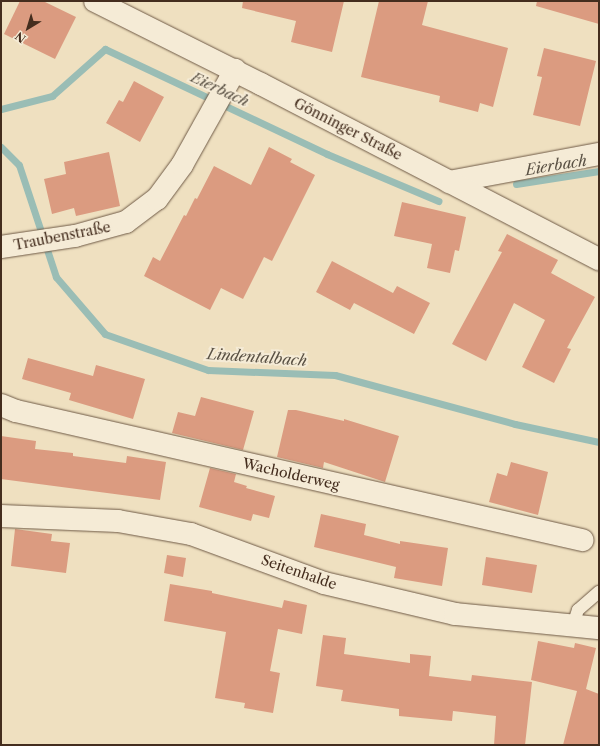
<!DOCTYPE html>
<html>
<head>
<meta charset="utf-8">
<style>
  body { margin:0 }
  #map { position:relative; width:600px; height:746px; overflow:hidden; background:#efe0c0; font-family:"Libre Caslon Text",serif }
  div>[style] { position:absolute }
  .stream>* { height:7px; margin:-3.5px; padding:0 3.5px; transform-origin:3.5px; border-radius:3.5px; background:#9abdb5 }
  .building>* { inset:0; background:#db9b80 }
  .roads { filter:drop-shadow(0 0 1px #6f5a46) drop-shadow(0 0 1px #6f5a46) }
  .service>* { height:12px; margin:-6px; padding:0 6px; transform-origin:6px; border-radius:6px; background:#f5ebd6 }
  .minor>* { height:22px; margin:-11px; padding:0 11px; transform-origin:11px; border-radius:11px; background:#f5ebd6 }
  .tertiary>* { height:22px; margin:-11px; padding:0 11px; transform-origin:11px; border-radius:11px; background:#f5ebd6 }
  span { translate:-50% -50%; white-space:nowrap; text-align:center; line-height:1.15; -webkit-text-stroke:4px #f5ebd6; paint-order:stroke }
  .street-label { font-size:14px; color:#442d1e }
  .water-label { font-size:15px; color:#5a5144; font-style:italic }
  .frame { position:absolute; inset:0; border:2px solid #442d1e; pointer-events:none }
  .north { position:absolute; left:8px; top:8px; width:40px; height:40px; -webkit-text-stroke:3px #f5ebd6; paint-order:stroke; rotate:218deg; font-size:11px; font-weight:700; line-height:16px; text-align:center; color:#442d1e }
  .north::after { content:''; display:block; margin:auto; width:14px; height:18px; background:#442d1e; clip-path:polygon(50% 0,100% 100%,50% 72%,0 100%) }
</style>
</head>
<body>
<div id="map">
  <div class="stream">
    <i style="left:1px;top:109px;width:53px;rotate:-14.3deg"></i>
    <i style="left:52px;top:96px;width:71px;rotate:-41.6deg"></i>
    <i style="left:105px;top:49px;width:246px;rotate:25.3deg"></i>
    <i style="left:327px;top:154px;width:121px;rotate:22.9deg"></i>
    <i style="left:1px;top:147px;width:25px;rotate:45deg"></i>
    <i style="left:19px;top:165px;width:118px;rotate:71.7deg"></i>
    <i style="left:56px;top:277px;width:75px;rotate:49.3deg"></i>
    <i style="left:105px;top:334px;width:109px;rotate:19.3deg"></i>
    <i style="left:208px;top:370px;width:127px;rotate:2.3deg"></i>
    <i style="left:335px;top:375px;width:187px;rotate:15.2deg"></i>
    <i style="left:515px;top:424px;width:86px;rotate:12.1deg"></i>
    <i style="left:516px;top:184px;width:84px;rotate:-8.9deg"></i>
  </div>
  <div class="building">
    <i style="clip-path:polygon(20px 1px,43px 1px,76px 17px,55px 59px,4px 34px)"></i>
    <i style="clip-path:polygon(243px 1px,344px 1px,332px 52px,291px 42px,296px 21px,242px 8px)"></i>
    <i style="clip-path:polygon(379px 1px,428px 1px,422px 25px,508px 48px,493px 107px,480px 103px,478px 112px,439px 102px,440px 96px,361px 77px)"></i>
    <i style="clip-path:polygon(537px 1px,599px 1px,599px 24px,536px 6px)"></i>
    <i style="clip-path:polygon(544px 48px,596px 61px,580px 126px,533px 115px,542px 77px,537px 76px)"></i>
    <i style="clip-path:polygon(134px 81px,164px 97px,140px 142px,106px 123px,119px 100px,123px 102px)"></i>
    <i style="clip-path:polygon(269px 147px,292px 159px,290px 162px,315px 175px,272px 261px,264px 257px,243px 299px,221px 288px,210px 310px,144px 276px,153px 257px,160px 261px,184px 215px,186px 216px,195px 198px,197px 199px,214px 166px,251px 185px)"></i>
    <i style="clip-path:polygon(109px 152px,120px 206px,76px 216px,74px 208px,52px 214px,44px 179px,66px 174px,64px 162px)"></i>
    <i style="clip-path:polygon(402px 202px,466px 217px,459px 251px,455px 250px,450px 273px,427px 268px,432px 244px,394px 236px)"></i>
    <i style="clip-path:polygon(507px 234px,558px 260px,551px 273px,595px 297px,567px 348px,571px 349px,554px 383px,522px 367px,545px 320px,514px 303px,486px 361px,452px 344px,502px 252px,498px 251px)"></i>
    <i style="clip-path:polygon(332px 261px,393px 293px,397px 286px,430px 303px,414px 334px,354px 303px,350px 310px,316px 292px)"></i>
    <i style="clip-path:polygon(28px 358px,93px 376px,96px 365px,145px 379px,133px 419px,69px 400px,71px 393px,22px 379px)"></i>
    <i style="clip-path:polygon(201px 397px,254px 411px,243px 450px,172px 433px,178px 412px,195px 416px)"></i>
    <i style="clip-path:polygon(288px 410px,296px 410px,344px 421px,344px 419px,399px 436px,385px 482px,324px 462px,323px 468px,277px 457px)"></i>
    <i style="clip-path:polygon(1px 436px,36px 441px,35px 449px,73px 453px,73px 456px,126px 463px,127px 456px,166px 462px,160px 500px,1px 479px)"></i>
    <i style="clip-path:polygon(511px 462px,548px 472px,538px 515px,489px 502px,497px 473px,507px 476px)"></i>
    <i style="clip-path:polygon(210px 468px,236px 474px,234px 482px,247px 486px,246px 488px,275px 496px,269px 518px,253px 514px,251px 521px,199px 507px)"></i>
    <i style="clip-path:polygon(321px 514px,366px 524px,364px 535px,400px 544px,400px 541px,448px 548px,442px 586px,394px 578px,396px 567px,314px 547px)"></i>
    <i style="clip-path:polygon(15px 529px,52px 534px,51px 541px,70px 543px,66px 573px,11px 566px)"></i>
    <i style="clip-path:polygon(167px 555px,186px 558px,183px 577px,164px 573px)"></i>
    <i style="clip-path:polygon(486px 557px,537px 565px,532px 593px,482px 585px)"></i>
    <i style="clip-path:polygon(170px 584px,212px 591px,212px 593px,282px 608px,284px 600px,307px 605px,302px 634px,278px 629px,270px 671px,280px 673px,273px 713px,244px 708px,245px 703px,215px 698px,226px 632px,164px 621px)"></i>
    <i style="clip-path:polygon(323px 635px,346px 638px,344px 654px,410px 663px,410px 654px,431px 656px,429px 676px,471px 681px,472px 675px,532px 682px,525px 745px,494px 745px,496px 716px,453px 711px,452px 721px,399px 716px,399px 709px,341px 701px,343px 690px,316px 686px)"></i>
    <i style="clip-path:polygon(538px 641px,574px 648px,575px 643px,596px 648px,586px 689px,599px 694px,599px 745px,563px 745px,577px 691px,531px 680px)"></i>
  </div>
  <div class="roads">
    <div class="service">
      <i style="left:573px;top:625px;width:16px;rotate:-72deg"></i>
      <i style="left:578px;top:610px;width:28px;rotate:-41deg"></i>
    </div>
    <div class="minor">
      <i style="left:449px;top:182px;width:153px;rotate:-10.6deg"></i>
      <i style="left:1px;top:247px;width:75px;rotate:-8.5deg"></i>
      <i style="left:75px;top:236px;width:53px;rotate:-15.4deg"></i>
      <i style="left:126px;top:222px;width:39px;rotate:-37deg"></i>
      <i style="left:157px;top:199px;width:42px;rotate:-53.7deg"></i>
      <i style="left:182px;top:165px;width:109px;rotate:-60.8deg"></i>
      <i style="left:1px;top:405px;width:16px;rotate:22deg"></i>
      <i style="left:16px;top:411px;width:581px;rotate:12.84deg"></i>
      <i style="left:1px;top:516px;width:117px;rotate:2.4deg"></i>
      <i style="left:118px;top:521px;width:74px;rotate:10.1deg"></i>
      <i style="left:191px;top:534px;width:142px;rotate:20.2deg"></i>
      <i style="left:324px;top:583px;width:135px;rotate:13.3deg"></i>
      <i style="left:455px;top:614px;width:145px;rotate:5.6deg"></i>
    </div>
    <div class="tertiary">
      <i style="left:95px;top:1px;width:186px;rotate:26.6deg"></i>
      <i style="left:261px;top:84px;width:381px;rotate:27.4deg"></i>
    </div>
  </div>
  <div class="street-label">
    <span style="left:348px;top:129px;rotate:27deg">Gönninger Straße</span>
    <span style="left:62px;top:236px;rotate:-11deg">Traubenstraße</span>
    <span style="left:291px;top:474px;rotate:13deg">Wacholderweg</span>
    <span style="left:299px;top:572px;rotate:19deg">Seitenhalde</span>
  </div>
  <div class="water-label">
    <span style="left:220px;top:89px;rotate:25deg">Eierbach</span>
    <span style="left:556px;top:165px;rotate:-9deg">Eierbach</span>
    <span style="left:257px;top:357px;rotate:4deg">Lindentalbach</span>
  </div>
  <div class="frame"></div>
  <div class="north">N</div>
</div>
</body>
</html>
